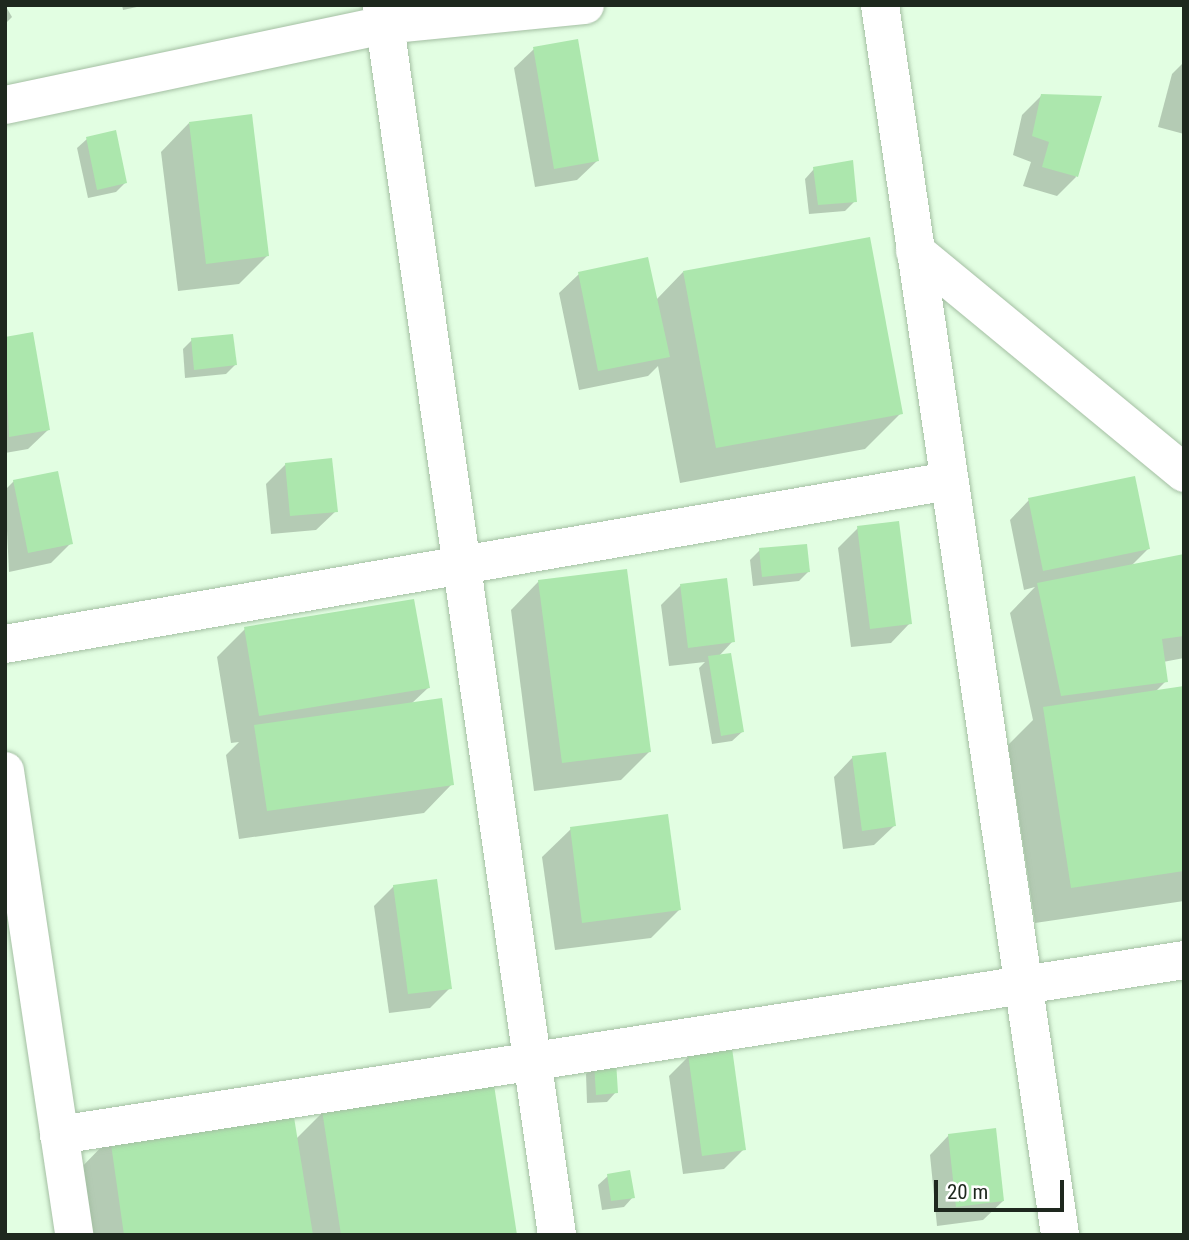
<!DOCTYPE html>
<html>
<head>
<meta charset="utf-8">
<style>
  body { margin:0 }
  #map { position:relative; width:1189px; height:1240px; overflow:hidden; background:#e2fee2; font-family:"Roboto Condensed",sans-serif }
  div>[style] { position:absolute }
  .shadow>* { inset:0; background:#0003 }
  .building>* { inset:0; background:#ace7ad }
  .roads { filter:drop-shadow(0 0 2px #a4bfa3) drop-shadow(0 0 2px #a4bfa3) }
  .minor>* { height:38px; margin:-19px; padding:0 19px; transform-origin:19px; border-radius:19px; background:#fff }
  span { translate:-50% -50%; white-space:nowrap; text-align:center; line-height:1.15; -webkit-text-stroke:5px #fff; paint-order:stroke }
  .frame { position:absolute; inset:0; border:7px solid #1e281e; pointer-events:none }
  .scale { position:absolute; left:934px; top:1180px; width:130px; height:32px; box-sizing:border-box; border:4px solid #1e281e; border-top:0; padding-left:9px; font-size:21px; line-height:24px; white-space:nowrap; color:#1e281e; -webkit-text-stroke:5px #fff; paint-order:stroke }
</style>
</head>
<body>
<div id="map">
  <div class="shadow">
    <i style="clip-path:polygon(5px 5px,12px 17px,5px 24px)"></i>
    <i style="clip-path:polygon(122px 5px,146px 5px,123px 10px)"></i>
    <i style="clip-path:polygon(534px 49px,597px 161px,577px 180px,535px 187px,514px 68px)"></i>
    <i style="clip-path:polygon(1184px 62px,1184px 134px,1158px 127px,1172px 74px)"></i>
    <i style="clip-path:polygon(1041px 96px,1076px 177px,1057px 196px,1023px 186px,1031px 162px,1013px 155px,1022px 115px)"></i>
    <i style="clip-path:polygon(189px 123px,268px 255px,239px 284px,178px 291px,161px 152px)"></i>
    <i style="clip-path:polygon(87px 139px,125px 183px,116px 192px,88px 198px,77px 148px)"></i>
    <i style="clip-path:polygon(814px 169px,855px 201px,845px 211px,809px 214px,805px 179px)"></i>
    <i style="clip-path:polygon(683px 272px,901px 413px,865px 449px,680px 483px,658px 366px,648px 376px,579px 390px,559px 293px,579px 274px,656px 300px)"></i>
    <i style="clip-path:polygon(5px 338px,48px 430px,28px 449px,5px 453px)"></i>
    <i style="clip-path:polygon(192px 340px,235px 365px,226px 374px,185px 378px,183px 349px)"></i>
    <i style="clip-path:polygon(286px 464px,336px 511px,316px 530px,271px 534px,266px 484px)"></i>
    <i style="clip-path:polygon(14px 481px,71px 543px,51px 563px,9px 572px,5px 490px)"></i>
    <i style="clip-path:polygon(1029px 500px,1148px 549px,1131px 566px,1184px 555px,1184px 658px,1163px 662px,1166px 681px,1155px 692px,1184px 688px,1184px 901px,1035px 923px,1008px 745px,1033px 720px,1010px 613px,1035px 587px,1024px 590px,1010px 520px)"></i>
    <i style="clip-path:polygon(858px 528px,910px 623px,891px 643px,851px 647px,838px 548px)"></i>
    <i style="clip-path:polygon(760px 550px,808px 572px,799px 581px,753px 586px,750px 560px)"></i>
    <i style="clip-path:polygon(539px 581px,649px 752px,621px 780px,534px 791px,511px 610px)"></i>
    <i style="clip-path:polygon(681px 585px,733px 641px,718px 657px,742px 732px,732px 741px,712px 744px,699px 668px,705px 662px,669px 666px,661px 605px)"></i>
    <i style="clip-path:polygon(245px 629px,428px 688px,411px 704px,452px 784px,424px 813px,239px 839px,226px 755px,239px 742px,231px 743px,217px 657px)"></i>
    <i style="clip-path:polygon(853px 757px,894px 826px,874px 845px,843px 849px,834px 777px)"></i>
    <i style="clip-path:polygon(571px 829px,679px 910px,651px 938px,555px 950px,542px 857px)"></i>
    <i style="clip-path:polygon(394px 886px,450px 988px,430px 1008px,389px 1013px,374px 906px)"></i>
    <i style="clip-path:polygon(689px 1056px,744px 1149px,724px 1169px,683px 1174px,669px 1076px)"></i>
    <i style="clip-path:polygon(595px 1065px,616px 1092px,607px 1102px,587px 1103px,586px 1074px)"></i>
    <i style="clip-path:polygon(323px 1112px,515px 1235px,83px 1235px,75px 1174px,110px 1138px,296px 1139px)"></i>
    <i style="clip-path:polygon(949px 1135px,1003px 1201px,983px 1220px,937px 1226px,930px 1155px)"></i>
    <i style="clip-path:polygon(608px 1176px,633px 1197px,624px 1207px,602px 1210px,598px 1185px)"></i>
  </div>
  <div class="building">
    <i style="clip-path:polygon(578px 39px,599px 161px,554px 169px,533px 47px)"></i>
    <i style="clip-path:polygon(1041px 94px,1102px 96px,1078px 177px,1042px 167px,1049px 142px,1032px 136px)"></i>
    <i style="clip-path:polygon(252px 114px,269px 256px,206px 264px,189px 122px)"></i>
    <i style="clip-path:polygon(116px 130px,127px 183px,97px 190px,86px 137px)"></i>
    <i style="clip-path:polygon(853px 160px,857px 202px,818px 205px,813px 167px)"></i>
    <i style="clip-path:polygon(870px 237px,903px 414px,716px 448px,683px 271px)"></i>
    <i style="clip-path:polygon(648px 257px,670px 357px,598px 371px,578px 272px)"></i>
    <i style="clip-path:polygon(33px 332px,50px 430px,9px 437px,5px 337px)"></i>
    <i style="clip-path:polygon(233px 334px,237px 365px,194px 370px,191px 338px)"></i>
    <i style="clip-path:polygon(332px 458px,338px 512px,290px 516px,285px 463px)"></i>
    <i style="clip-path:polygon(58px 471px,73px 544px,28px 553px,13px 480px)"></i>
    <i style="clip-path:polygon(1135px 476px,1150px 549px,1043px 571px,1028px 498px)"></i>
    <i style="clip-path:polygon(899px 521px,912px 624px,870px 629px,857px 526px)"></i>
    <i style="clip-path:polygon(807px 544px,810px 572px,762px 577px,759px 548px)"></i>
    <i style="clip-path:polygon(1184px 554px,1184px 636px,1162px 639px,1168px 682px,1061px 696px,1037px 583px)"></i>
    <i style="clip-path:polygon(627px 569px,651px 752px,562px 763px,538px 580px)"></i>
    <i style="clip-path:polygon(727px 578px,735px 642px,688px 648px,680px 584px)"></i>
    <i style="clip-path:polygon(414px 599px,430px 688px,259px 716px,244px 627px)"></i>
    <i style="clip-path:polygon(731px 653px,744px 732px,721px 736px,708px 656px)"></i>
    <i style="clip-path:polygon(1184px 686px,1184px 871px,1071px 888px,1043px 707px)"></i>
    <i style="clip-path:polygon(442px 698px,454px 785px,267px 811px,254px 725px)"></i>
    <i style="clip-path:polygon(886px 752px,896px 826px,862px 831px,852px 756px)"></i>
    <i style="clip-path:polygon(668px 814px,681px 910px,582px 923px,570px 827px)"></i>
    <i style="clip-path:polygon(437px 879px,452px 989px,408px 994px,393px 885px)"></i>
    <i style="clip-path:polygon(732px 1048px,746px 1150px,702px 1156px,688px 1054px)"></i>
    <i style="clip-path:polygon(616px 1061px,618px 1093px,596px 1095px,594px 1063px)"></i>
    <i style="clip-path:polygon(494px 1085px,517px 1235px,341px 1235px,322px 1110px)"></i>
    <i style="clip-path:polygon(293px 1111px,313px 1235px,124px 1235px,110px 1137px)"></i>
    <i style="clip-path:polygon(996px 1128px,1004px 1201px,956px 1207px,948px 1134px)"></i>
    <i style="clip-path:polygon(630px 1170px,635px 1198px,611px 1201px,607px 1174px)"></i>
  </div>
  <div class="roads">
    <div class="minor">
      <i style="left:382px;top:5px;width:1242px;rotate:81.9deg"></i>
      <i style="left:880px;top:5px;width:1243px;rotate:81.67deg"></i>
      <i style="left:5px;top:105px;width:387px;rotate:-11.9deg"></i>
      <i style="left:384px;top:25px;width:202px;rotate:-5.7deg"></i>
      <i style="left:915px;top:251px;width:349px;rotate:39.5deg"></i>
      <i style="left:5px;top:644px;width:958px;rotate:-9.8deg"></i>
      <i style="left:5px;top:771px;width:469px;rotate:81.5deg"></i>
      <i style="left:59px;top:1135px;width:1139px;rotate:-8.84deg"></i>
    </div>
  </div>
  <div class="frame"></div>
  <div class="scale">20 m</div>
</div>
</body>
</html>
